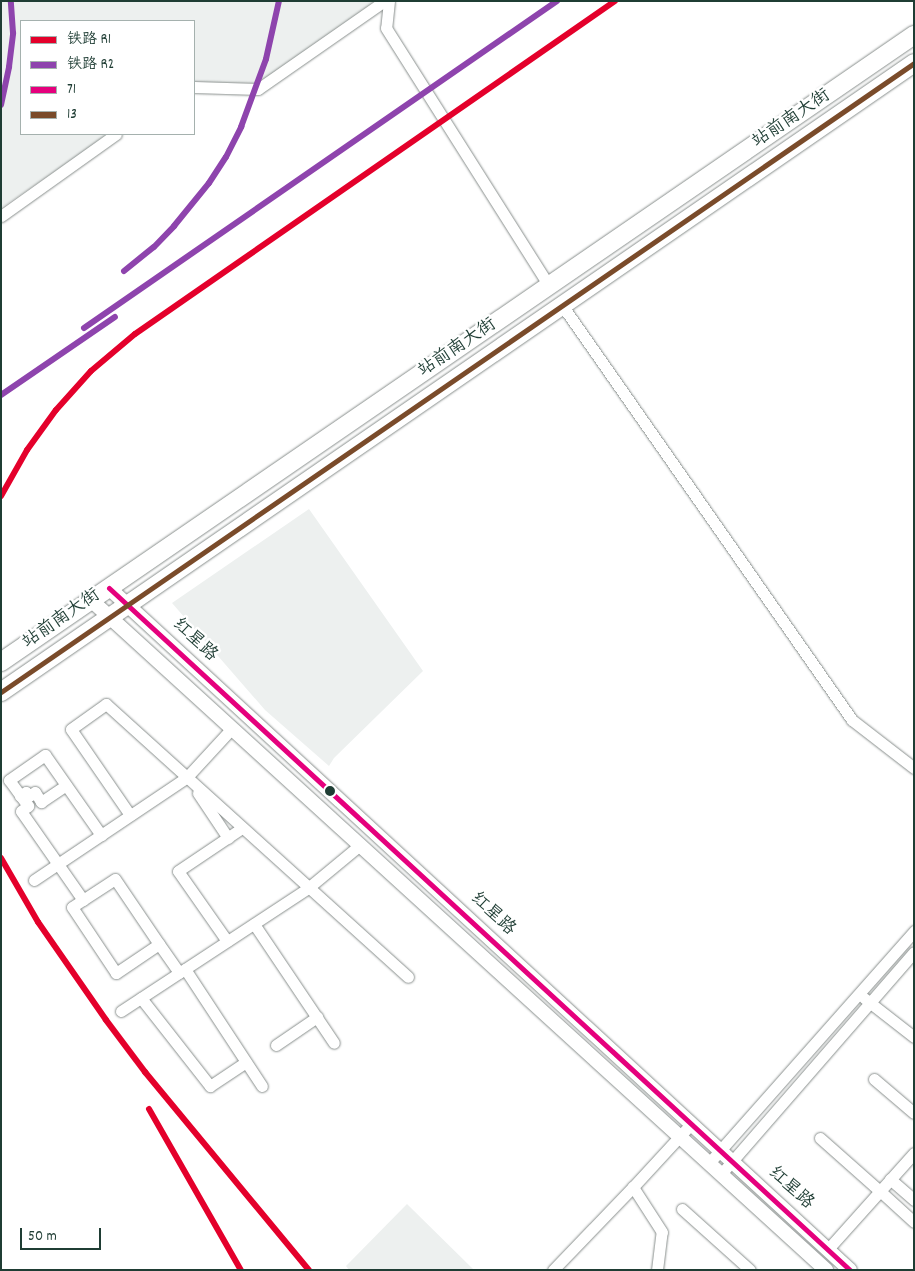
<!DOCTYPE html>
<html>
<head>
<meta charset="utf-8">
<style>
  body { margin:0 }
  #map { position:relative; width:915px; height:1271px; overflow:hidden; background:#fff; font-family:Dekko,"LXGW WenKai TC",sans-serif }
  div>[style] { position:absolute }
  .built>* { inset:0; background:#edf0ef }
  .roads { filter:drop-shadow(0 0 1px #898f8d) drop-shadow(0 0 1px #898f8d) }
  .minor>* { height:11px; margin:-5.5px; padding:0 5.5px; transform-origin:5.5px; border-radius:5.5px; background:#fff }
  .tertiary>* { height:14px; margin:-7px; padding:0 7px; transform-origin:7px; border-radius:7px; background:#fff }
  .trunk>* { height:18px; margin:-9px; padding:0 9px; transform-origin:9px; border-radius:9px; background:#fff }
  .bus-1>* { height:5px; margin:-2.5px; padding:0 2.5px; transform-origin:2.5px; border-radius:2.5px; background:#e5007d }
  .bus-2>* { height:5px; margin:-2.5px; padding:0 2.5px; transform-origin:2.5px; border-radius:2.5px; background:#7a4b2a }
  .rail-1>* { height:6px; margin:-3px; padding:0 3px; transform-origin:3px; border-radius:3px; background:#e4002b }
  .rail-2>* { height:6px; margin:-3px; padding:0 3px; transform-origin:3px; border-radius:3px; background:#8e44ad }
  .dots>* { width:14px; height:14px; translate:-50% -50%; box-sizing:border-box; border:2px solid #fff; border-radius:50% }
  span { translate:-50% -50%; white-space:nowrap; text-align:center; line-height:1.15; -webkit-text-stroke:5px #fff; paint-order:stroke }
  .street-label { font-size:18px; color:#1f3d34 }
  .frame { position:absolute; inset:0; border:2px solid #1f3d34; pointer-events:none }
  .legend { position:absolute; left:20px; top:20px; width:175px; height:115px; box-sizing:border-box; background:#fff; border:1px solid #a5b1ae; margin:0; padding:6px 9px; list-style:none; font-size:15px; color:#1f3d34 }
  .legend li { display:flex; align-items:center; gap:10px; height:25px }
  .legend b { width:25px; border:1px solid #a5b1ae }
  .scale { position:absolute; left:20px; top:1228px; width:81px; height:22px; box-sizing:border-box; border:2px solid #1f3d34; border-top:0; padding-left:6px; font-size:15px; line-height:18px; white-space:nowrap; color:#1f3d34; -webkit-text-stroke:4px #fff; paint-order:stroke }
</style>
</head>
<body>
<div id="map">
  <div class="built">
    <i style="clip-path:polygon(1px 1px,375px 1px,261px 83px,194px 84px,194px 21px,21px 21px,21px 134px,110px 134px,1px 208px)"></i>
    <i style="clip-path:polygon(309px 509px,423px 671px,334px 758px,329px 766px,265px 710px,172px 603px)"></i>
    <i style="clip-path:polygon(407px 1204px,474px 1270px,349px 1270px,346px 1266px)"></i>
  </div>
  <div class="roads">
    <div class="minor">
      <i style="left:389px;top:1px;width:27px;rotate:96deg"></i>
      <i style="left:386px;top:28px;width:305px;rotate:57.7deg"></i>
      <i style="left:194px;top:87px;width:64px;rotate:1.8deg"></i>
      <i style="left:258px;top:89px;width:154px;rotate:-34.9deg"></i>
      <i style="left:1px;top:216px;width:141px;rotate:-35.5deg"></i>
      <i style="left:562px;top:305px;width:506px;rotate:55.05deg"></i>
      <i style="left:852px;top:720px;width:78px;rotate:37.7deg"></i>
      <i style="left:198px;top:793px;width:54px;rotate:56.3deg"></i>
      <i style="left:20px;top:796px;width:7px;rotate:-34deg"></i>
      <i style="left:26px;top:792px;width:5px;rotate:53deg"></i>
      <i style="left:29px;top:796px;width:7px;rotate:-34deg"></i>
      <i style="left:35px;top:792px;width:12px;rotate:59deg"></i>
      <i style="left:41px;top:802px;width:30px;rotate:-34deg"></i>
      <i style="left:130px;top:815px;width:104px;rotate:-124.5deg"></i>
      <i style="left:71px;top:729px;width:43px;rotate:-35.5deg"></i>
      <i style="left:106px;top:704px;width:407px;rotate:42.1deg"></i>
      <i style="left:34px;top:880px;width:184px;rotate:-33.9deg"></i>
      <i style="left:187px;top:777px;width:67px;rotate:-47.4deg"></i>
      <i style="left:83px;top:900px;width:108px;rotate:-124.9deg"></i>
      <i style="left:21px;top:811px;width:9px;rotate:-36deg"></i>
      <i style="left:28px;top:806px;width:32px;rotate:-126deg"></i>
      <i style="left:9px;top:780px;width:44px;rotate:-34.8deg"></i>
      <i style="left:45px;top:755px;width:98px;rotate:55deg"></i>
      <i style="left:254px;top:924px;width:143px;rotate:56.1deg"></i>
      <i style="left:227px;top:941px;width:85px;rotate:-125deg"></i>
      <i style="left:178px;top:871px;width:77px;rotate:-33.9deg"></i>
      <i style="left:159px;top:944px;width:52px;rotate:146deg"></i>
      <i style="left:116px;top:973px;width:79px;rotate:-123.7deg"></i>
      <i style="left:72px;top:907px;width:51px;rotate:-33.1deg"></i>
      <i style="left:115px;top:879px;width:78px;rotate:55.9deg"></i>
      <i style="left:159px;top:944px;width:35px;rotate:55deg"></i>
      <i style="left:185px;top:969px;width:140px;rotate:56.7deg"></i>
      <i style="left:141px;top:998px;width:112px;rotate:51.9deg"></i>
      <i style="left:210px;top:1086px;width:43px;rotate:-33.7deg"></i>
      <i style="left:864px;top:998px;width:63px;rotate:38deg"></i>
      <i style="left:121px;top:1011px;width:224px;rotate:-33.3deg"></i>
      <i style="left:308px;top:888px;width:67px;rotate:-39.6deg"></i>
      <i style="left:276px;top:1045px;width:50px;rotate:-34.3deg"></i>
      <i style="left:874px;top:1079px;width:52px;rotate:40.4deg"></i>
      <i style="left:820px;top:1138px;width:80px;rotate:41.5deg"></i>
      <i style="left:880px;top:1191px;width:78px;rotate:131.9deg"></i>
      <i style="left:914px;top:1153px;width:51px;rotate:131.8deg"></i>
      <i style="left:880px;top:1191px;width:46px;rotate:42.4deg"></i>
      <i style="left:709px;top:1163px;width:310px;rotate:-48.5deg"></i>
      <i style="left:721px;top:1174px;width:294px;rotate:-49deg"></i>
      <i style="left:890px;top:1179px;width:32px;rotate:41deg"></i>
      <i style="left:682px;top:1209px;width:91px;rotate:41.9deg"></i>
      <i style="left:553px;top:1270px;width:115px;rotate:-46.1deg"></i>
      <i style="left:657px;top:1270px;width:38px;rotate:-83deg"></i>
      <i style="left:662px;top:1232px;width:54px;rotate:-122.8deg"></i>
      <i style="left:633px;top:1187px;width:86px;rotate:-47.4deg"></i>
    </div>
    <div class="tertiary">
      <i style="left:109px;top:588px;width:1007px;rotate:42.63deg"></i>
      <i style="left:91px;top:600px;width:995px;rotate:42.35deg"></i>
    </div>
    <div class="trunk">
      <i style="left:1px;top:662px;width:1108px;rotate:-34.48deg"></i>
      <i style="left:1px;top:692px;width:1109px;rotate:-34.56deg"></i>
    </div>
  </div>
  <div class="bus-1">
    <i style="left:109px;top:588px;width:1007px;rotate:42.63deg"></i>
  </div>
  <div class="bus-2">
    <i style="left:1px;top:692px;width:1109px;rotate:-34.56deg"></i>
  </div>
  <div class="rail-1">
    <i style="left:1px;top:496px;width:53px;rotate:-60.5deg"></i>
    <i style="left:27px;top:450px;width:49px;rotate:-54.1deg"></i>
    <i style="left:56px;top:410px;width:52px;rotate:-48.1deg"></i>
    <i style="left:91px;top:371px;width:57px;rotate:-40.1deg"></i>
    <i style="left:135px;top:334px;width:584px;rotate:-34.75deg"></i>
    <i style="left:1px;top:858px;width:74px;rotate:60deg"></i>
    <i style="left:38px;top:922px;width:119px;rotate:55.2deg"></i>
    <i style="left:106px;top:1020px;width:65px;rotate:53.1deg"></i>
    <i style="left:145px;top:1072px;width:257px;rotate:50.4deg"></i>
    <i style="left:149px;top:1109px;width:185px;rotate:60.3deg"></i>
  </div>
  <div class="rail-2">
    <i style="left:1px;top:105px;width:39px;rotate:-78deg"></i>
    <i style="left:9px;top:67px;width:34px;rotate:-83deg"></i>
    <i style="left:13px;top:33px;width:32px;rotate:-94deg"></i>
    <i style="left:124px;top:271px;width:38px;rotate:-39deg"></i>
    <i style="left:154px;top:247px;width:29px;rotate:-46deg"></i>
    <i style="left:174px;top:226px;width:55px;rotate:-50.9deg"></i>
    <i style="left:209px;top:183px;width:31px;rotate:-57deg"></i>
    <i style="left:226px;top:157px;width:34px;rotate:-63deg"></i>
    <i style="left:241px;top:127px;width:72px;rotate:-69.8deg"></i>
    <i style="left:266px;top:59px;width:59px;rotate:-77.4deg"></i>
    <i style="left:84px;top:328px;width:575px;rotate:-34.66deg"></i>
    <i style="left:1px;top:395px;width:138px;rotate:-34.4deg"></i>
  </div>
  <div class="dots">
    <i style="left:330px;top:791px;background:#1f3d34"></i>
  </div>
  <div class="street-label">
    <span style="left:792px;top:120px;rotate:-34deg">站前南大街</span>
    <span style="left:458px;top:349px;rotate:-34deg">站前南大街</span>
    <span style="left:62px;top:620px;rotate:-35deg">站前南大街</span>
    <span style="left:194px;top:641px;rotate:43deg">红星路</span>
    <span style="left:492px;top:915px;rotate:43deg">红星路</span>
    <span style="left:790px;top:1189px;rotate:42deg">红星路</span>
  </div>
  <div class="frame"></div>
  <ul class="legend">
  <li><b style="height:6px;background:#e4002b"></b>铁路 R1</li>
  <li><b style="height:6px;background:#8e44ad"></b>铁路 R2</li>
  <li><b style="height:6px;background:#e5007d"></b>71</li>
  <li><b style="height:6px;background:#7a4b2a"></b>13</li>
  </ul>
  <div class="scale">50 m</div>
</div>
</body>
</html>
